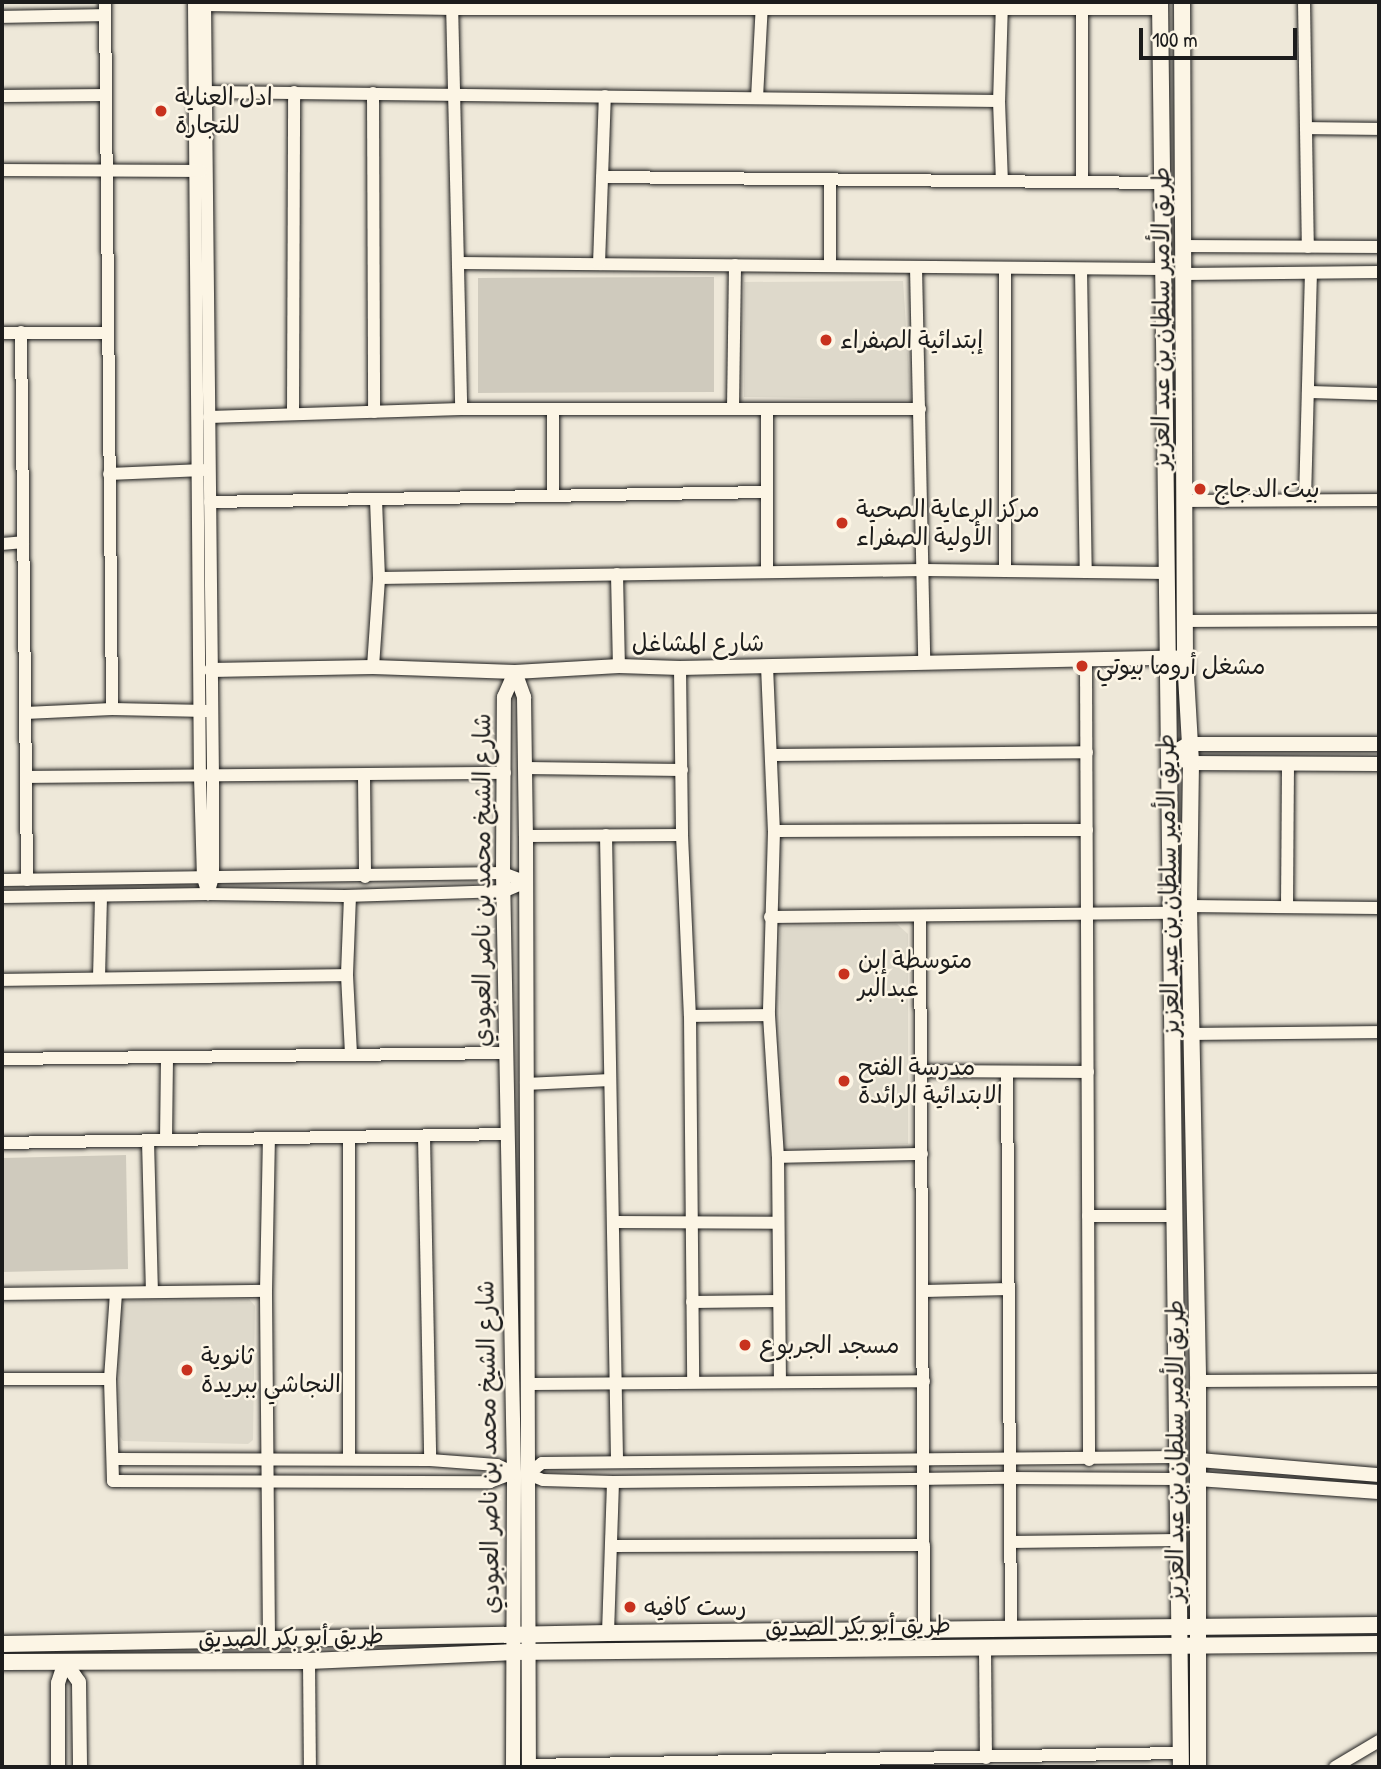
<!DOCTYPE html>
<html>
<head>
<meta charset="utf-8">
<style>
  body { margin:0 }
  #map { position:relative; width:1381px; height:1769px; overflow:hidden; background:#eee8d9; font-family:"Patrick Hand","Playpen Sans Arabic",sans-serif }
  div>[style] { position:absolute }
  .built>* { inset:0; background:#ded9cb }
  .green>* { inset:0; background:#cfcabd }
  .roads { filter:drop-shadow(0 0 2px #1c1c1c) drop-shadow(0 0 2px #1c1c1c) }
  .minor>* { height:12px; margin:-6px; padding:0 6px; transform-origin:6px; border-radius:6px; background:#fcf5e5 }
  .tertiary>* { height:14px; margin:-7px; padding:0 7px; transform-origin:7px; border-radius:7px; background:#fcf5e5 }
  .secondary>* { height:16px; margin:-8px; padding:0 8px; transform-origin:8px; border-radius:8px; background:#fcf5e5 }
  .dots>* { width:19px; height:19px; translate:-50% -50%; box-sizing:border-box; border:4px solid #fcf5e5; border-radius:50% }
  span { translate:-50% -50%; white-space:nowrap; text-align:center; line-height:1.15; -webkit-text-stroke:5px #fcf5e5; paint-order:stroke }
  .poi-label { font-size:24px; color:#1c1c1c }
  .left { translate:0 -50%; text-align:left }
  .street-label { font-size:24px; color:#1c1c1c }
  .frame { position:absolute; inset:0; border:4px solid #1c1c1c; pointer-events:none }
  .scale { position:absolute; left:1139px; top:28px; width:158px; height:32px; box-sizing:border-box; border:4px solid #1c1c1c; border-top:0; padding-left:9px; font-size:21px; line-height:24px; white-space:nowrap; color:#1c1c1c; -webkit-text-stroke:5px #fcf5e5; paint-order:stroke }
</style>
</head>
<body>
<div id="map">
  <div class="built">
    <i style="clip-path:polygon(903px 281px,911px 400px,744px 397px,744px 282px)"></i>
    <i style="clip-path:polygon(897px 924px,908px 934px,908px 1144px,780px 1147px,780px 926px)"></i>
    <i style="clip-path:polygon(249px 1299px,255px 1306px,253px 1440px,248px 1444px,123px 1441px,119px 1435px,119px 1306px,125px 1300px)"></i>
  </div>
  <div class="green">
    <i style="clip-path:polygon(714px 277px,714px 392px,478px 393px,478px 278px)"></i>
    <i style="clip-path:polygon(126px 1155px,128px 1269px,2px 1272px,2px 1158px)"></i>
  </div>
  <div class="roads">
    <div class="minor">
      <i style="left:105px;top:2px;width:707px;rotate:89.43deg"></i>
      <i style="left:194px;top:2px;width:775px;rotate:89.56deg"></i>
      <i style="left:200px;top:777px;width:101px;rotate:88.3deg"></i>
      <i style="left:203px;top:878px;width:17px;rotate:73deg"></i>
      <i style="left:205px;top:2px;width:774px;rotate:89.41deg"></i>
      <i style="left:213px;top:776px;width:101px;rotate:90deg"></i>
      <i style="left:213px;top:877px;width:18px;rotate:106deg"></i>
      <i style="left:452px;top:2px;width:407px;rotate:88.7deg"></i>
      <i style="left:1002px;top:2px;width:99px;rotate:91.7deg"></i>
      <i style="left:999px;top:101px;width:80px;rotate:87.9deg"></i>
      <i style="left:1304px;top:2px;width:245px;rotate:89.1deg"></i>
      <i style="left:205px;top:5px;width:248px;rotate:0.9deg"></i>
      <i style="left:453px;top:9px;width:707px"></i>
      <i style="left:2px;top:17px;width:103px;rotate:-1.1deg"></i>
      <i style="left:206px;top:92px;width:793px;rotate:0.65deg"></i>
      <i style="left:373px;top:93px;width:319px;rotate:89.8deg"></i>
      <i style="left:2px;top:96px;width:104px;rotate:-0.6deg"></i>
      <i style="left:757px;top:98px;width:96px;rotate:-87deg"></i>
      <i style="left:1306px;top:128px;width:73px;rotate:0.8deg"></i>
      <i style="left:2px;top:170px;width:199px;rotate:0.3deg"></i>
      <i style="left:602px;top:177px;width:560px;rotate:0.61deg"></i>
      <i style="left:830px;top:179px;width:87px;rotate:90deg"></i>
      <i style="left:1082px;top:182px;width:180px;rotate:-90deg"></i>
      <i style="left:1184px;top:246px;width:195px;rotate:0.3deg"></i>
      <i style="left:458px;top:263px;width:705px;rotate:0.49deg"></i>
      <i style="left:599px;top:264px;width:168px;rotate:-88deg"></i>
      <i style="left:916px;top:267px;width:395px;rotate:88.8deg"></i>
      <i style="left:1081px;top:269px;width:303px;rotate:89.1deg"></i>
      <i style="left:1184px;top:274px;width:195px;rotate:-0.6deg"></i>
      <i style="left:21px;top:332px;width:548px;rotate:89.37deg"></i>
      <i style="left:2px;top:333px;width:106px"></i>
      <i style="left:1308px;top:392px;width:71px;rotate:1.6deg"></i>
      <i style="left:553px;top:409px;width:87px;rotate:90deg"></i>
      <i style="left:733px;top:409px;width:144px;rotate:-89.2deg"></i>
      <i style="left:767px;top:409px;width:163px;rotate:90deg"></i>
      <i style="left:293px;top:414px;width:322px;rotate:-89.8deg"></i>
      <i style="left:209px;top:417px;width:252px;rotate:-1.8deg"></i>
      <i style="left:461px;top:409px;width:459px"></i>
      <i style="left:109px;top:474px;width:94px;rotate:-2.4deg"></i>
      <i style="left:1305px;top:500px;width:227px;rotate:-88.5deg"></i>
      <i style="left:1185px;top:501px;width:194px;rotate:-0.3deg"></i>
      <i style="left:210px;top:502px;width:557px;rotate:-1.03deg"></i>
      <i style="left:2px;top:544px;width:21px;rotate:-5deg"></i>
      <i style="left:1005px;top:571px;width:303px;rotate:-90deg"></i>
      <i style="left:617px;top:574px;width:92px;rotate:88.8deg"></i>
      <i style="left:379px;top:578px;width:545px;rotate:-0.84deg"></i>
      <i style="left:924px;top:570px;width:243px;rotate:0.7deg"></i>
      <i style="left:1186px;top:621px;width:193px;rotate:-0.3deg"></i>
      <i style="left:1086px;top:662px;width:798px;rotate:89.78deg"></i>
      <i style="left:767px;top:666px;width:165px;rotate:87.6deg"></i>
      <i style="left:774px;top:831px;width:184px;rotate:91.6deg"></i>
      <i style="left:769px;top:1015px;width:142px;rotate:86.4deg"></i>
      <i style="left:778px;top:1157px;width:224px;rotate:89.5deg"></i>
      <i style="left:373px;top:667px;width:89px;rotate:-86.1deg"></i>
      <i style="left:379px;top:578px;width:79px;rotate:-92.2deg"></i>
      <i style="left:680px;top:668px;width:167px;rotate:89.3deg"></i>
      <i style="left:682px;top:835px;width:181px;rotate:87.5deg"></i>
      <i style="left:690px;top:1016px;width:365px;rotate:89.5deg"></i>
      <i style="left:25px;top:713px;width:87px;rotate:-2.6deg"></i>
      <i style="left:112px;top:709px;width:95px;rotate:1.2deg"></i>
      <i style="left:773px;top:755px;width:314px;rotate:-0.5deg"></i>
      <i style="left:525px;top:768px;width:157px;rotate:0.7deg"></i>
      <i style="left:364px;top:776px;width:101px;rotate:89.4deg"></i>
      <i style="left:26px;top:777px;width:479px;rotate:-0.5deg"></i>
      <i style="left:774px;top:831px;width:313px;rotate:-0.2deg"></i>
      <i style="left:606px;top:835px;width:627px;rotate:88.99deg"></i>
      <i style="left:526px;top:836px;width:156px;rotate:-0.4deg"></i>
      <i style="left:2px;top:880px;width:501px;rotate:-0.8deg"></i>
      <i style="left:503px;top:873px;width:25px;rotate:21deg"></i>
      <i style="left:350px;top:896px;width:79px;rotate:92.2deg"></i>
      <i style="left:347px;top:975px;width:80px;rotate:87.1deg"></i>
      <i style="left:2px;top:897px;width:206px;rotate:-0.8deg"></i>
      <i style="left:208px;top:894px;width:137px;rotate:0.8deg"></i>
      <i style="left:345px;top:896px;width:160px;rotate:-1.8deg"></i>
      <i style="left:505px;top:891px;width:23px;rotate:-23deg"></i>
      <i style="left:1189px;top:906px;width:190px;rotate:0.6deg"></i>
      <i style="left:1287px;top:907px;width:142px;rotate:-89.6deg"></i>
      <i style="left:770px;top:917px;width:400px;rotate:-0.6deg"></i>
      <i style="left:920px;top:917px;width:715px;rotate:89.68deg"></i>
      <i style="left:99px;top:978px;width:82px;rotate:-88.6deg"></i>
      <i style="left:2px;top:980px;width:345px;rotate:-0.8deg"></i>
      <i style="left:690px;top:1016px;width:79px;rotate:-0.7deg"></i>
      <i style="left:1194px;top:1034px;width:185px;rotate:-0.6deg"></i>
      <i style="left:2px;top:1059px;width:503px;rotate:-0.68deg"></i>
      <i style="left:922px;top:1071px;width:166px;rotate:0.3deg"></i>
      <i style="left:1007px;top:1072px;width:558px;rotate:89.59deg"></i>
      <i style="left:526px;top:1084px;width:84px;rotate:-2.7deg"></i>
      <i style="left:424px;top:1136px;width:324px;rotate:88.9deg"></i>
      <i style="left:349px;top:1137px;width:322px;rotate:90deg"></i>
      <i style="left:166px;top:1140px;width:83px;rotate:-89.3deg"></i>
      <i style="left:148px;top:1141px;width:151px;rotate:88.5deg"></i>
      <i style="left:2px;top:1143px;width:504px;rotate:-1.02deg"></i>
      <i style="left:778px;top:1157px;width:144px;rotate:-1.2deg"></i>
      <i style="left:1088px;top:1216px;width:84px"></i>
      <i style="left:613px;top:1222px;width:165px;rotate:0.3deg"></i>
      <i style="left:924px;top:1291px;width:85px;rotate:-1.3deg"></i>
      <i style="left:116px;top:1293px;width:86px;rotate:94deg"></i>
      <i style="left:110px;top:1379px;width:102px;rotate:88.3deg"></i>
      <i style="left:113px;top:1481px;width:377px;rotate:0.2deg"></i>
      <i style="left:490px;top:1482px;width:26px;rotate:-21deg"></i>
      <i style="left:2px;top:1294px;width:264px;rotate:-0.7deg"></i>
      <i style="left:692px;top:1302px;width:87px;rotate:-0.7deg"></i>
      <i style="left:2px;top:1379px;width:108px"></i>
      <i style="left:1198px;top:1381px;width:181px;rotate:-0.3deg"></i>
      <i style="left:530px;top:1384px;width:394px;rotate:-0.4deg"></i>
      <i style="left:1177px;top:1457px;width:635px;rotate:179.46deg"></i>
      <i style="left:542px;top:1463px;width:18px;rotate:142deg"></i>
      <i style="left:528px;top:1474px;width:16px;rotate:22deg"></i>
      <i style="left:543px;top:1480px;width:70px;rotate:1.6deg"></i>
      <i style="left:613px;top:1482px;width:396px;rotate:-0.6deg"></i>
      <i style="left:1009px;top:1478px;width:168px;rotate:0.3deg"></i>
      <i style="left:114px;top:1459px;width:316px;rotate:0.2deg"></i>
      <i style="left:430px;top:1460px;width:67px;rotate:4.3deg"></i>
      <i style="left:497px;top:1465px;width:19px;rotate:25deg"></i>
      <i style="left:1010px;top:1542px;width:169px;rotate:-0.7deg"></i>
      <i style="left:611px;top:1546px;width:313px;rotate:-0.2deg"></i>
      <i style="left:608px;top:1633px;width:151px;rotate:-88.1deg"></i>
      <i style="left:269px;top:1639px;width:348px;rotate:-90.5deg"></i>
      <i style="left:266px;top:1291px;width:152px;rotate:-88.9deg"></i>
      <i style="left:985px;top:1647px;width:111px;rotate:89.5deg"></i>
      <i style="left:309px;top:1661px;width:106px;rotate:89.5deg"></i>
      <i style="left:529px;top:1765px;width:651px;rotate:-1.06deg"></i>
      <i style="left:1335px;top:1767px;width:51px;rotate:-30.6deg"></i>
    </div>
    <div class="tertiary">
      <i style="left:211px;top:670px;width:162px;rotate:-1.1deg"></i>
      <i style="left:373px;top:667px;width:142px;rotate:2deg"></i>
      <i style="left:515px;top:672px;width:104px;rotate:-3.3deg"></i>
      <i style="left:619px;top:666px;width:61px;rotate:1.9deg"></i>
      <i style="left:680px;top:668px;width:496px;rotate:-1.2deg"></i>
      <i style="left:515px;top:672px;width:27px;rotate:70deg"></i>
      <i style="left:524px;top:697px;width:139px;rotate:89.2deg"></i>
      <i style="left:526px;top:836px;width:931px;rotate:89.82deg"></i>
      <i style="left:1379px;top:744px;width:191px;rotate:180deg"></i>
      <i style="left:1188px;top:744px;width:22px;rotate:150deg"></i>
      <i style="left:1169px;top:755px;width:23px;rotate:20deg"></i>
      <i style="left:1191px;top:763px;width:188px;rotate:0.3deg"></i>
      <i style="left:1199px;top:1460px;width:181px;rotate:4.8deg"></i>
      <i style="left:1198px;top:1479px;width:181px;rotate:4.1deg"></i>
      <i style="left:65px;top:1662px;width:24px;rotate:55deg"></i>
      <i style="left:79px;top:1682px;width:85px;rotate:89.3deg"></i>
      <i style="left:58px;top:1767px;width:84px;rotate:-90deg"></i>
      <i style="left:58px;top:1683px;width:22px;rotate:-72deg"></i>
      <i style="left:513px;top:1767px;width:294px;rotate:-89.8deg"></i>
      <i style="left:514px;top:1473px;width:600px;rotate:-91.05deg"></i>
      <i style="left:503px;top:873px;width:176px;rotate:-89.7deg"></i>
      <i style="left:504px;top:697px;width:27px;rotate:-66deg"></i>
    </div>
    <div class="secondary">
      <i style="left:1160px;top:2px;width:1765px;rotate:89.32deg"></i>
      <i style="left:1182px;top:2px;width:656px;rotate:89.74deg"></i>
      <i style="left:1185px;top:658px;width:105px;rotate:86.7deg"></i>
      <i style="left:1191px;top:763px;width:143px;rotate:90.8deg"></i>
      <i style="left:1189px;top:906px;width:475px;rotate:88.9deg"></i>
      <i style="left:1198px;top:1381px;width:386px;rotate:90deg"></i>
      <i style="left:2px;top:1644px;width:606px;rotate:-1.04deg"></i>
      <i style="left:608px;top:1633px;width:771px;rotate:-0.59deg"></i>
      <i style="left:2px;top:1662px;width:307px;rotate:-0.2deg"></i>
      <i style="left:309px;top:1661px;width:203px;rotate:-2.5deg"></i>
      <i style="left:512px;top:1652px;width:867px;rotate:-0.53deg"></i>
    </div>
  </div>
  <div class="dots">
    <i style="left:161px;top:111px;background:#c8321e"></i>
    <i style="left:826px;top:340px;background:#c8321e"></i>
    <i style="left:1200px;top:489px;background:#c8321e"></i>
    <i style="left:842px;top:523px;background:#c8321e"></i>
    <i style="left:1082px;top:666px;background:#c8321e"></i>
    <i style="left:844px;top:974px;background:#c8321e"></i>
    <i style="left:844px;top:1081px;background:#c8321e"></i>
    <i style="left:745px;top:1345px;background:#c8321e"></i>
    <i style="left:187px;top:1370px;background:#c8321e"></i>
    <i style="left:630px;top:1607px;background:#c8321e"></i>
  </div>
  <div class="poi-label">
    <span class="left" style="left:175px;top:111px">ادل العناية<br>للتجارة</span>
    <span class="left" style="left:840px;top:340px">إبتدائية الصفراء</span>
    <span class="left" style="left:1214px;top:489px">بيت الدجاج</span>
    <span class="left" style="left:856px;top:523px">مركز الرعاية الصحية<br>الأولية الصفراء</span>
    <span class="left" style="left:1096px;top:666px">مشغل أروما بيوتي</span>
    <span class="left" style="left:858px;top:974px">متوسطة إبن<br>عبدالبر</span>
    <span class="left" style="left:858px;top:1081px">مدرسة الفتح<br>الابتدائية الرائدة</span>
    <span class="left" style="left:759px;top:1345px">مسجد الجربوع</span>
    <span class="left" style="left:201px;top:1370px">ثانوية<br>النجاشي ببريدة</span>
    <span class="left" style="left:644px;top:1607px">رست كافيه</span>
  </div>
  <div class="street-label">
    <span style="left:1161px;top:318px;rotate:-90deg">طريق الأمير سلطان بن عبد العزيز</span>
    <span style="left:698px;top:643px">شارع المشاغل</span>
    <span style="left:482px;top:880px;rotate:-90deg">شارع الشيخ محمد بن ناصر العبودي</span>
    <span style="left:1168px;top:885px;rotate:-91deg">طريق الأمير سلطان بن عبد العزيز</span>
    <span style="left:488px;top:1447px;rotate:-91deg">شارع الشيخ محمد بن ناصر العبودي</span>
    <span style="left:1175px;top:1451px;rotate:-90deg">طريق الأمير سلطان بن عبد العزيز</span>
    <span style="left:858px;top:1626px;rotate:-1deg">طريق أبو بكر الصديق</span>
    <span style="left:291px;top:1637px;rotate:-1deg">طريق أبو بكر الصديق</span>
  </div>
  <div class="frame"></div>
  <div class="scale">100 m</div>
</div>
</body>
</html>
